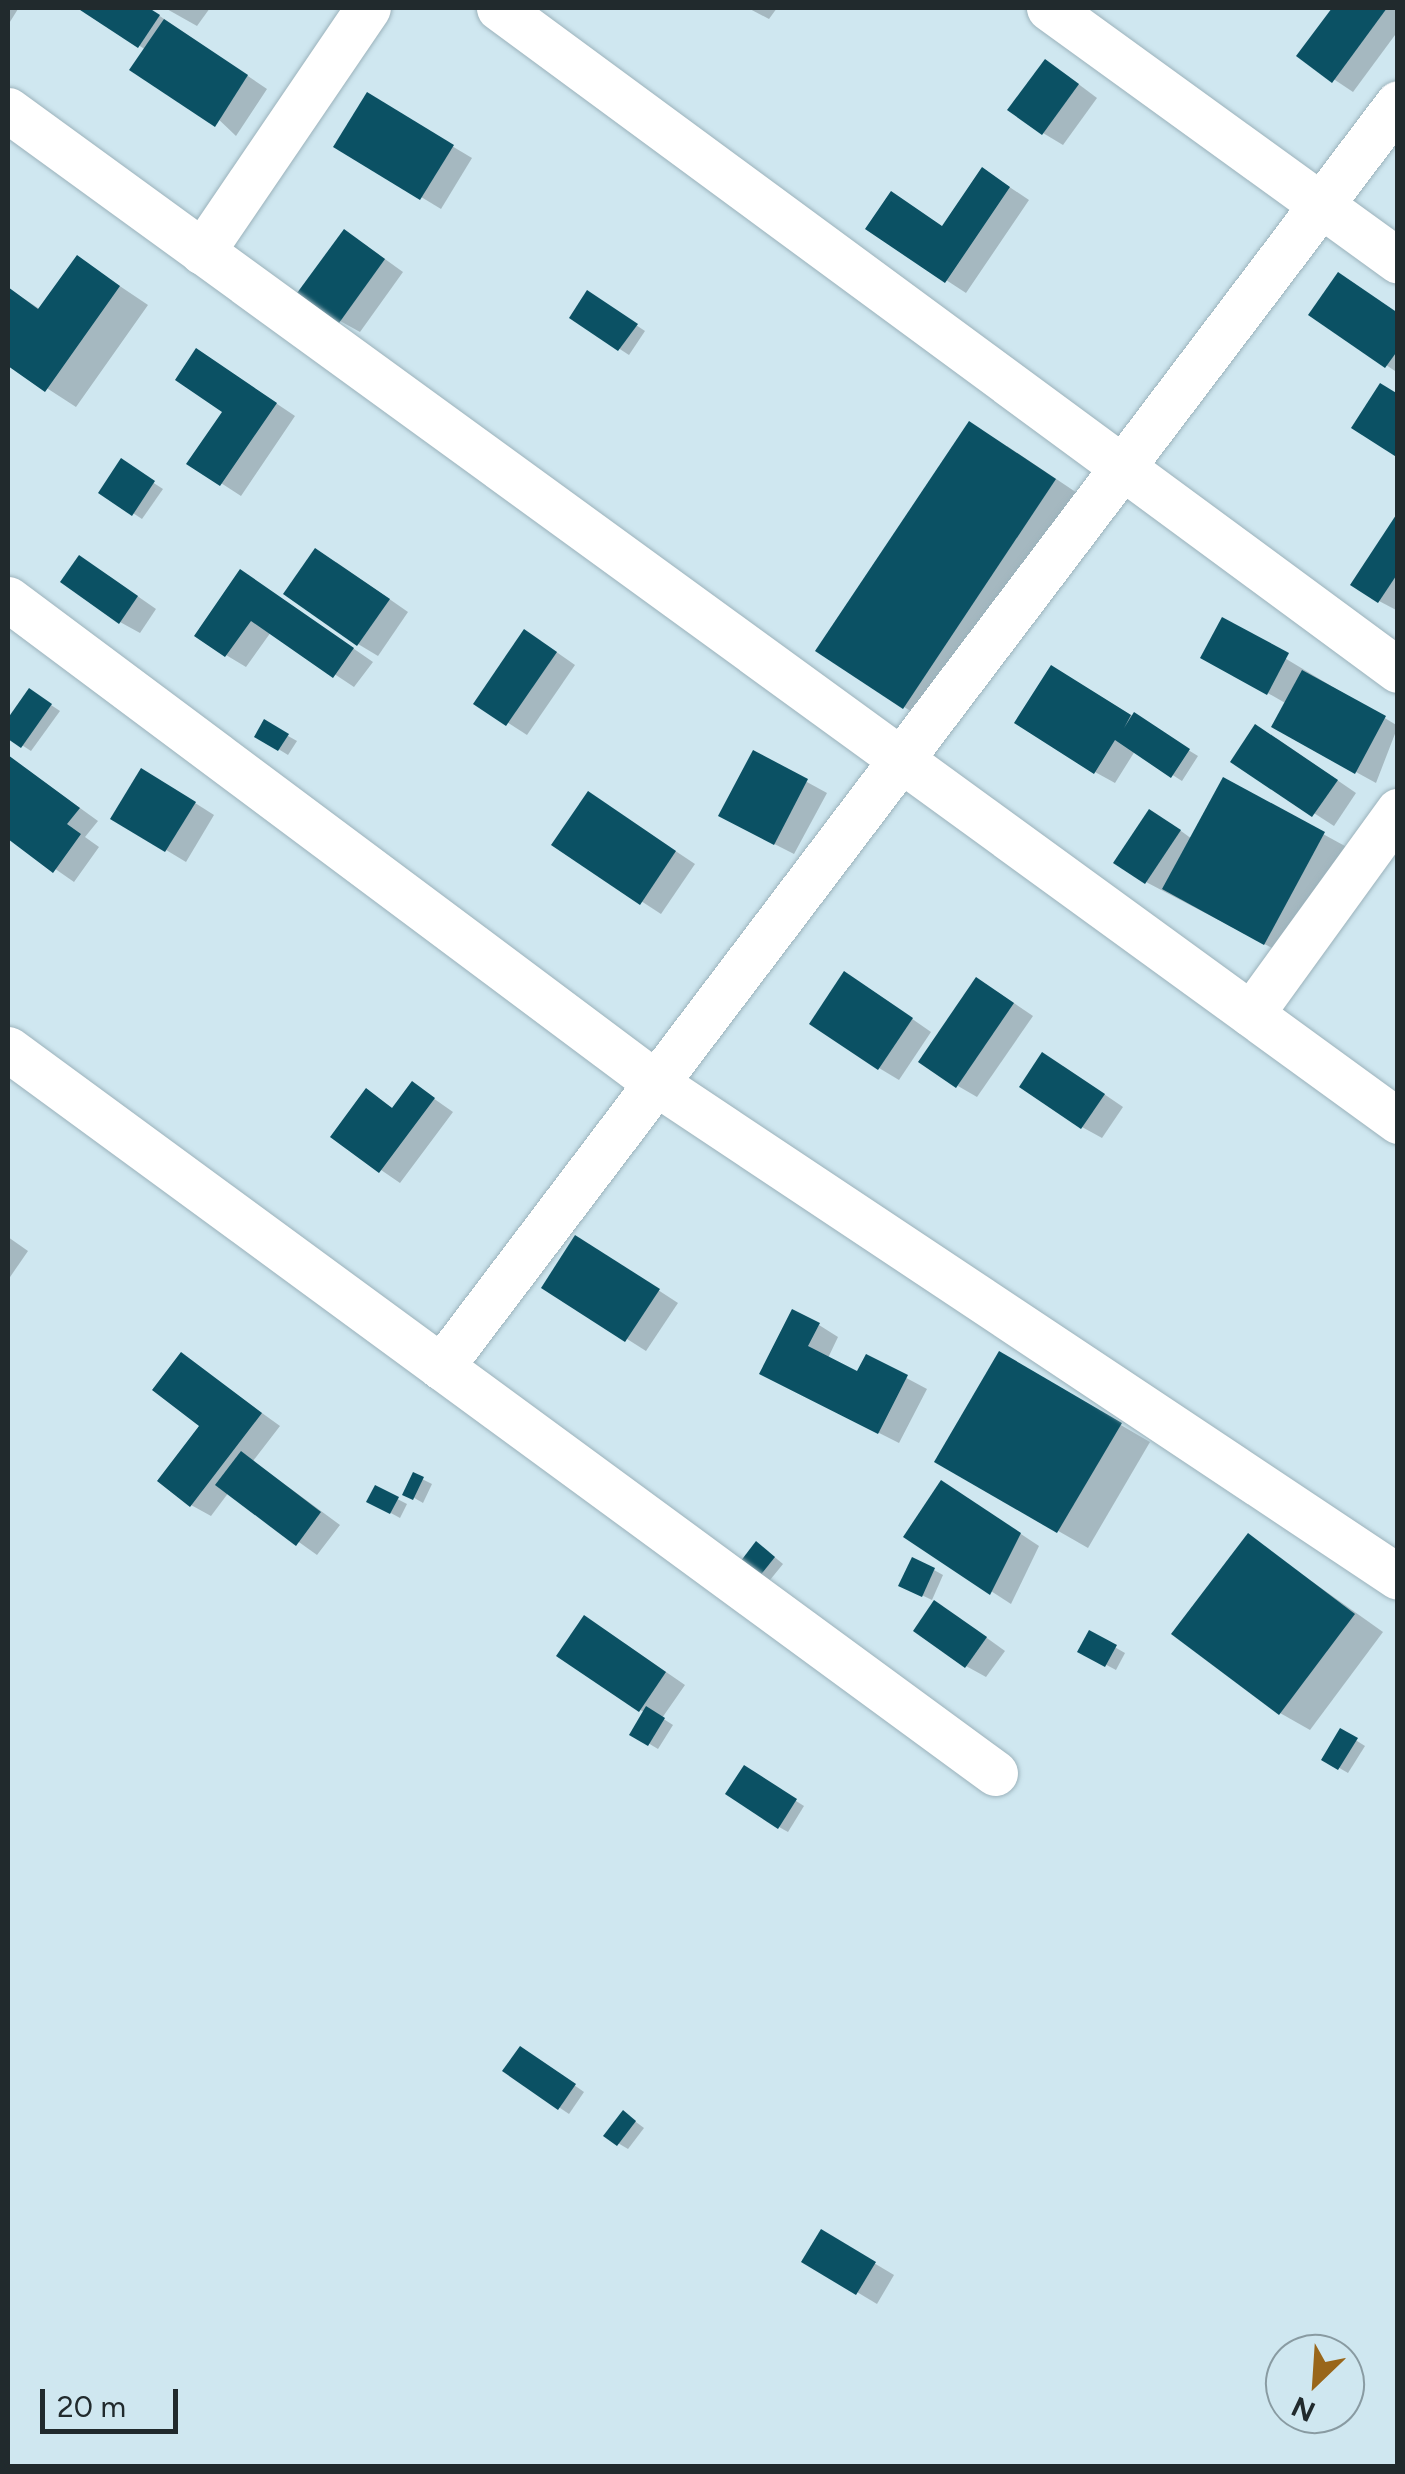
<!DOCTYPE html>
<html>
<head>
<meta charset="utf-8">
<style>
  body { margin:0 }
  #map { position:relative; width:1405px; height:2474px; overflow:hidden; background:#cfe7f0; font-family:Figtree,sans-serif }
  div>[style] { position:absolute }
  .shadow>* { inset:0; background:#0003 }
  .building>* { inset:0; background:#0b5164 }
  .roads { filter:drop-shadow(0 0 2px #9bb2bb) drop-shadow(0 0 2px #9bb2bb) }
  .minor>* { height:45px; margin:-22.5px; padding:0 22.5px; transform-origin:22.5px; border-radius:22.5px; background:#fff }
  span { translate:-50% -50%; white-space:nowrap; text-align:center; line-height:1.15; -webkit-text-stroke:10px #cfe7f0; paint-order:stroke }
  .frame { position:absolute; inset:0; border:10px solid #212a2d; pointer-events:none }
  .north { position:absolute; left:1265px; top:2334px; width:100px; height:100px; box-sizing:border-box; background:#cfe7f0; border:2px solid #899ba2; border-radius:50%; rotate:205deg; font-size:28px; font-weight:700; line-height:40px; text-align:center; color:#212a2d }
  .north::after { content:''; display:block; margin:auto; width:35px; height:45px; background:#99661a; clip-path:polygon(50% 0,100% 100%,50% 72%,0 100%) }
  .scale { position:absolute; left:40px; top:2389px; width:138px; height:45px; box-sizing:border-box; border:5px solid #212a2d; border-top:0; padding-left:12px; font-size:30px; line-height:35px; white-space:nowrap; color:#212a2d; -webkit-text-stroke:8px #cfe7f0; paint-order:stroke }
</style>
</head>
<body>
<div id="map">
  <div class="shadow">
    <i style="clip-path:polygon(8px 8px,18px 9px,8px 25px)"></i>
    <i style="clip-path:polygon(82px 8px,148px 8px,267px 89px,236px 136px,146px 50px)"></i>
    <i style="clip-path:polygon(165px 8px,210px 8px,197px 26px)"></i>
    <i style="clip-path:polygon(748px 8px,777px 8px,769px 19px)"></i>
    <i style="clip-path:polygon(1335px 8px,1398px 8px,1398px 31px,1353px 92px,1299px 56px)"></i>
    <i style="clip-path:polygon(1065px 74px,1097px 98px,1063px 145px,1043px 133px)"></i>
    <i style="clip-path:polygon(368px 96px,472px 158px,441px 209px,337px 146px)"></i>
    <i style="clip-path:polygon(1002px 182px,1029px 200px,966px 293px,868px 229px,944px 228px)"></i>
    <i style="clip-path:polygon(364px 244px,403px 272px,360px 332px,340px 321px)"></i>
    <i style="clip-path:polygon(78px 258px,148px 305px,76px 407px,8px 363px,8px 288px,41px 310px)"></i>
    <i style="clip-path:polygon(597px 299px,645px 331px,629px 355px,572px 318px)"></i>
    <i style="clip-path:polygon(1398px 313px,1398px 373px,1311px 315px)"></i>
    <i style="clip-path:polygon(216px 363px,295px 416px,241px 496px,190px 463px,225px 411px)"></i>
    <i style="clip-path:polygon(1007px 446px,1092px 503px,942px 729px,904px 707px)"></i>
    <i style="clip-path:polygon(129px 467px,163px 489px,142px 519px,101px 492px)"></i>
    <i style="clip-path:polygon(1398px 516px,1398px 611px,1379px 601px)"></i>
    <i style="clip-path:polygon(336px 562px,408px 612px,378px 656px,358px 644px)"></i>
    <i style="clip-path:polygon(100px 570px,156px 609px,140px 633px,120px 622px)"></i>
    <i style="clip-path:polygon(260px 584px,373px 662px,354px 687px,271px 632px,246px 667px,226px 655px)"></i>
    <i style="clip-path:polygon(1223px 621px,1398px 726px,1376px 783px,1274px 727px,1287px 704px,1204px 657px)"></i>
    <i style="clip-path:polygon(545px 644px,575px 665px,527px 735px,477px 703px)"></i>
    <i style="clip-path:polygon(1072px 679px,1198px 756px,1182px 781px,1135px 751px,1115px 783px,1095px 772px)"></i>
    <i style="clip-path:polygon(30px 691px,60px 711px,31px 751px,8px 736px)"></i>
    <i style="clip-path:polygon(265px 723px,297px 741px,288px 755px,257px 736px)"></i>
    <i style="clip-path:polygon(1276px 738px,1356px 793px,1334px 826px,1233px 761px)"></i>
    <i style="clip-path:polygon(754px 753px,827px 793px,794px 854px,741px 827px)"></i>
    <i style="clip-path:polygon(8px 756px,98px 821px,85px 837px,99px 847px,74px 882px,8px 836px)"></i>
    <i style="clip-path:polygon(1224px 780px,1354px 851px,1295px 960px,1146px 882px,1170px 823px,1192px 839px)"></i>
    <i style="clip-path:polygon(162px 782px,214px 815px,186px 862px,113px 818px)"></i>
    <i style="clip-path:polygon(608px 806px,695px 864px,661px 914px,555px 845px)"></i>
    <i style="clip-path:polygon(865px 986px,931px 1032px,899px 1080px,879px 1068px)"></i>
    <i style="clip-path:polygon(996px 991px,1033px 1016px,977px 1097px,958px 1086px)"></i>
    <i style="clip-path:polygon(1063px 1066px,1123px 1107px,1102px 1138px,1082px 1127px)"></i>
    <i style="clip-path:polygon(413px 1084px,453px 1112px,400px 1183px,333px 1137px,367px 1092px,394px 1109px)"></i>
    <i style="clip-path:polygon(8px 1237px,28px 1251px,8px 1280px)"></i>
    <i style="clip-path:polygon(595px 1249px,678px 1303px,646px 1351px,545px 1287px)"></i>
    <i style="clip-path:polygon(819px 1325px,838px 1337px,828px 1358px,858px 1374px,867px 1357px,927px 1389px,899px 1443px,782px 1384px)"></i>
    <i style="clip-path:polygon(182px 1355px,280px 1426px,253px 1461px,340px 1525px,317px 1555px,229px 1492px,211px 1516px,191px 1505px,202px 1425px)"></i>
    <i style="clip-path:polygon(1000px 1355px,1150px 1442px,1088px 1548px,938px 1462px)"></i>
    <i style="clip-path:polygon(414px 1475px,432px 1484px,423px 1503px,411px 1496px)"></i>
    <i style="clip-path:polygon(376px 1488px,407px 1504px,400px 1518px,369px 1501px)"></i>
    <i style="clip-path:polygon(961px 1494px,1039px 1546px,1011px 1604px,906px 1536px)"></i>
    <i style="clip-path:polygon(1248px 1536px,1383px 1632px,1310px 1730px,1280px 1713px)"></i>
    <i style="clip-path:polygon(766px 1550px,783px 1564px,770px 1580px,761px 1575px)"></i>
    <i style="clip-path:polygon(934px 1570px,943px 1575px,932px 1600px,911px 1590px)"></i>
    <i style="clip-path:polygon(955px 1615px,1005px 1651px,986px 1677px,966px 1666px)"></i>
    <i style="clip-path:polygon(605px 1630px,685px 1685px,662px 1718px,673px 1725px,658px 1749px,633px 1734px,645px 1713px,560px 1655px)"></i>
    <i style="clip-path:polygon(1090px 1633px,1125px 1653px,1116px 1670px,1080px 1651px)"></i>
    <i style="clip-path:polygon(1341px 1731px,1365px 1746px,1348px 1773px,1324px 1759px)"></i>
    <i style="clip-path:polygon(745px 1769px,804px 1806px,788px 1832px,779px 1827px)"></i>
    <i style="clip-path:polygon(530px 2054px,584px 2092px,569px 2114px,505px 2071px)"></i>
    <i style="clip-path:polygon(632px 2119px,644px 2128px,628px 2149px,606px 2136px)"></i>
    <i style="clip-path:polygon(822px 2232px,894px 2275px,877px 2304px,805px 2261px)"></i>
  </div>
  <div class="building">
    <i style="clip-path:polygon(77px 8px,149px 8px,160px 15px,138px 48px)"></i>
    <i style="clip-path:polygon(1332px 8px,1387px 8px,1332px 83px,1296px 56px)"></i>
    <i style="clip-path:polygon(164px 19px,248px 75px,215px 127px,129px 70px)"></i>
    <i style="clip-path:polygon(1045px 59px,1079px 84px,1042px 135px,1007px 110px)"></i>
    <i style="clip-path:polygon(367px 92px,454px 145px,420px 200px,333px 147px)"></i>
    <i style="clip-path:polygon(982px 167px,1010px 187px,945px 283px,865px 229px,891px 191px,942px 226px)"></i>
    <i style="clip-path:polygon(344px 229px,385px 259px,339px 323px,297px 293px)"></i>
    <i style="clip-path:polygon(77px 255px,120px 286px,45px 392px,8px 366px,8px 287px,38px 309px)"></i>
    <i style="clip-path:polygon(1338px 272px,1398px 313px,1398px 350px,1385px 368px,1308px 315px)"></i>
    <i style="clip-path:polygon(587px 290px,638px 324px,618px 351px,569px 318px)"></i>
    <i style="clip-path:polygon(196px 348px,277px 403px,220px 486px,186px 464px,222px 412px,175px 380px)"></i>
    <i style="clip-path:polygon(1380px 383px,1398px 394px,1398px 458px,1351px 428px)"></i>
    <i style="clip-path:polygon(969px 421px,1056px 479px,903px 709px,815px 651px)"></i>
    <i style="clip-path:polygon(121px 458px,155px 481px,132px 516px,98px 493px)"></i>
    <i style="clip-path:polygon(1398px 512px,1398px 573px,1378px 603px,1350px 585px)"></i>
    <i style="clip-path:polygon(315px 548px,390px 599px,357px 646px,283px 594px)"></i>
    <i style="clip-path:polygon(79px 555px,138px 596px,119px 624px,60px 582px)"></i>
    <i style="clip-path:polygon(240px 569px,354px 648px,333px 678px,251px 621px,225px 657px,194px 636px)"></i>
    <i style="clip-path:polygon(1222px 617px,1289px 653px,1267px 695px,1200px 658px)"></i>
    <i style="clip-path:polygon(524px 629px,557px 652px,506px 726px,473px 704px)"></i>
    <i style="clip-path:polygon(1051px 665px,1131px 715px,1124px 728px,1134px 712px,1190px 749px,1171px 778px,1115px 740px,1094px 774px,1014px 723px)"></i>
    <i style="clip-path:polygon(1302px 670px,1386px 716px,1355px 774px,1271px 727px)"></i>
    <i style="clip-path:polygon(29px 688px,52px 704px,21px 748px,8px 739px,8px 718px)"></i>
    <i style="clip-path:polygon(264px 719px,289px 734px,278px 751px,254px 737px)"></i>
    <i style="clip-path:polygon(1255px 724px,1338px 780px,1312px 817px,1230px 762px)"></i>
    <i style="clip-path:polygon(753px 750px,808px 779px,774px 845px,718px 816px)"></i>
    <i style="clip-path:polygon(8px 755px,80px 808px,67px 824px,81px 834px,53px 873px,8px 839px)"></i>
    <i style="clip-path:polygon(141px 768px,196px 802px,165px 852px,110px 819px)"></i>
    <i style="clip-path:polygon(1223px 777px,1325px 832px,1264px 945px,1162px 889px)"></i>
    <i style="clip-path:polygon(588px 791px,676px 851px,640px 905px,551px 845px)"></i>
    <i style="clip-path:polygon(1149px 809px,1181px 830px,1145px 884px,1113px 863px)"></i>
    <i style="clip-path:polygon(844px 971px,913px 1018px,878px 1070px,809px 1024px)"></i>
    <i style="clip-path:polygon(976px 977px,1014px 1003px,956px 1088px,918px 1062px)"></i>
    <i style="clip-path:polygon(1042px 1052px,1105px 1094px,1081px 1129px,1019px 1087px)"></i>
    <i style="clip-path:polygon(412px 1081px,435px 1098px,379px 1173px,330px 1137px,366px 1088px,392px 1108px)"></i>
    <i style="clip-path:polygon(575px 1235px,660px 1289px,625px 1342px,541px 1288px)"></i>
    <i style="clip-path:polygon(792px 1309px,820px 1323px,808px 1346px,857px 1371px,866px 1354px,908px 1375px,878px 1434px,759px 1374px)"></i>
    <i style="clip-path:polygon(999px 1351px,1122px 1423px,1057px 1533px,934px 1462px)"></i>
    <i style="clip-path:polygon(181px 1352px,262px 1413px,190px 1507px,157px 1481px,199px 1426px,152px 1390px)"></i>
    <i style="clip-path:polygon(241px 1451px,321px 1512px,296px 1546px,215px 1485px)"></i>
    <i style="clip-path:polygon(413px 1472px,424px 1477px,413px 1500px,402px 1495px)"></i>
    <i style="clip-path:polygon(941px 1480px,1021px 1533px,990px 1595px,903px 1537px)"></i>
    <i style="clip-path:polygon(375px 1485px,399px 1497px,390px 1514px,366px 1502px)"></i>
    <i style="clip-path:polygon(1248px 1533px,1355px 1614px,1279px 1715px,1171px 1634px)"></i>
    <i style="clip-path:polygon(756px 1541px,775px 1557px,759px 1577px,740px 1562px)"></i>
    <i style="clip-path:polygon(912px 1557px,935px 1568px,922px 1597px,898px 1586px)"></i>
    <i style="clip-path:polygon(934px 1600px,987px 1637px,965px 1668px,913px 1631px)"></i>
    <i style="clip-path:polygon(584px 1615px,666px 1672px,639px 1712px,556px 1656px)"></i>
    <i style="clip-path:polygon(1089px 1630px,1117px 1645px,1105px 1667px,1077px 1652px)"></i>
    <i style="clip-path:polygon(646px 1706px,665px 1718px,648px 1746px,629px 1735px)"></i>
    <i style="clip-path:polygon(1340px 1728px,1358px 1738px,1338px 1770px,1321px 1760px)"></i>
    <i style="clip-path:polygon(744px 1765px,797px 1799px,778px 1829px,725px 1794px)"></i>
    <i style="clip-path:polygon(520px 2046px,576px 2084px,558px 2110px,502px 2071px)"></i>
    <i style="clip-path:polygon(623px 2110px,636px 2121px,617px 2146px,603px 2136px)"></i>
    <i style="clip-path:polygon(821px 2229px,876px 2262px,856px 2295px,801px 2262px)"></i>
  </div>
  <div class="roads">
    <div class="minor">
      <i style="left:499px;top:8px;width:1116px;rotate:36.37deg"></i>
      <i style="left:1049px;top:8px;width:431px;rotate:35.9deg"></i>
      <i style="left:8px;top:110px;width:1719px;rotate:36.03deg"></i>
      <i style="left:202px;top:252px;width:295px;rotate:-55.8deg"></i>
      <i style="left:8px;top:599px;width:809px;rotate:36.76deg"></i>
      <i style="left:656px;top:1083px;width:891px;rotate:33.65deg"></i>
      <i style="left:1251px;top:1014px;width:251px;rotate:-54.1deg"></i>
      <i style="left:8px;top:1049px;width:1224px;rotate:36.26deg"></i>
      <i style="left:441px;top:1367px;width:1585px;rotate:-52.87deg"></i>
    </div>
  </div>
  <div class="frame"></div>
  <div class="north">N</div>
  <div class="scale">20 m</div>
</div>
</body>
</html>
